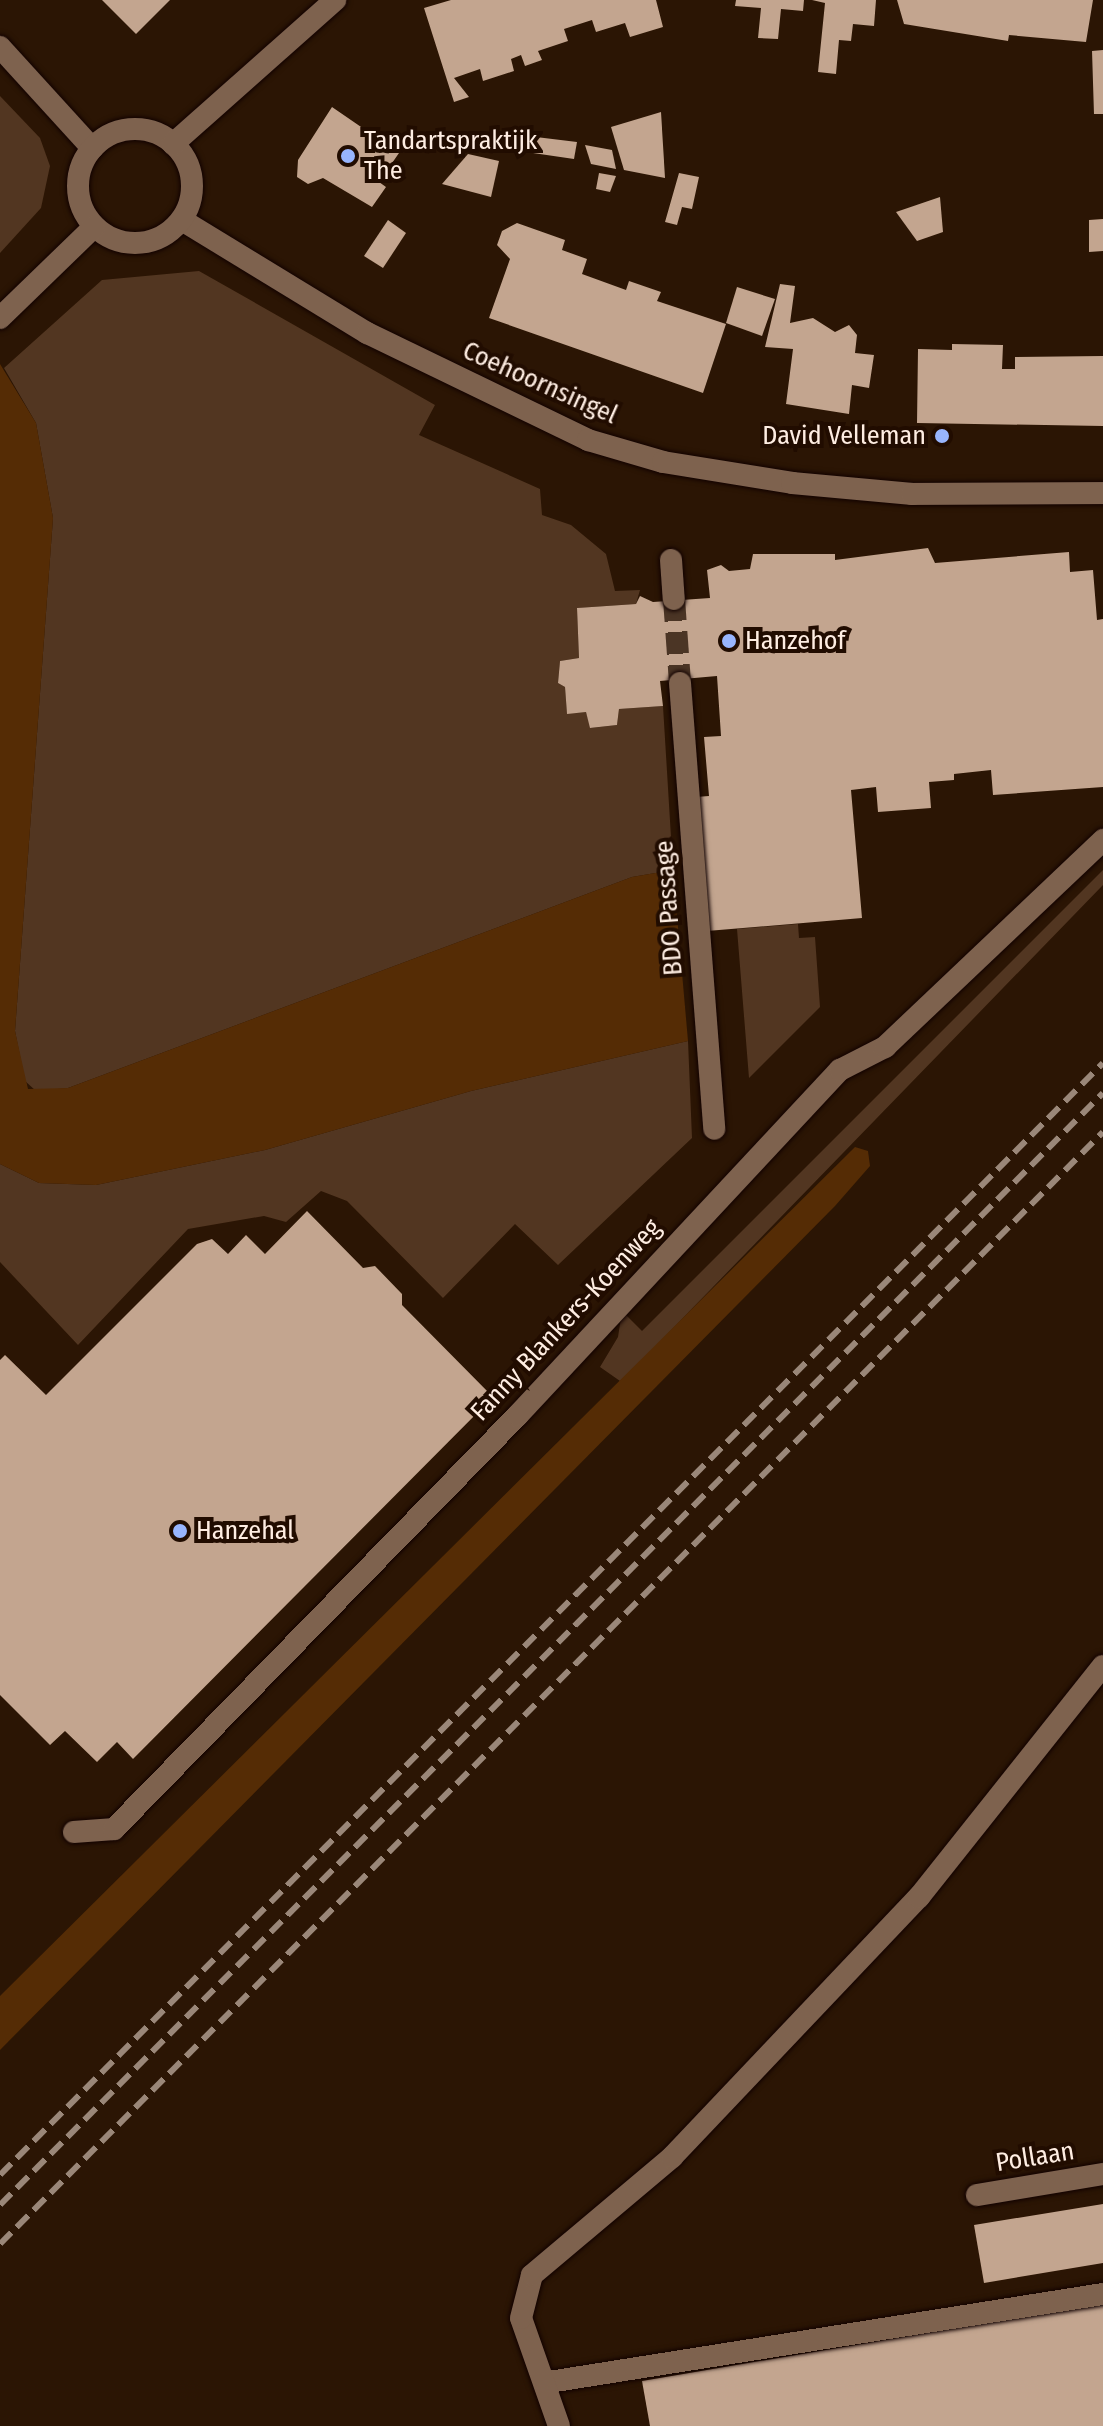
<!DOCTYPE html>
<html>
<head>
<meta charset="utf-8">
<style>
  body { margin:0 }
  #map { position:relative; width:1103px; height:2426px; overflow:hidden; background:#2b1504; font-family:"Fira Sans Condensed",sans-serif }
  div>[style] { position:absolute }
  .green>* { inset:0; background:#523621 }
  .water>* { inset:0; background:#552c05 }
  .building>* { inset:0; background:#c3a58f }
  .pedestrian-tunnel>* { height:22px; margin-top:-11px; transform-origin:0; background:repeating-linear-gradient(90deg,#4b3525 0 22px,transparent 0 33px) }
  .roads { filter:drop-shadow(0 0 2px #120200) drop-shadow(0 0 2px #120200) }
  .service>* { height:22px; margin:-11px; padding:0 11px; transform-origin:11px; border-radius:11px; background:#7e624e }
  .pedestrian>* { height:22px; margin:-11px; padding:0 11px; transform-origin:11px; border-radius:11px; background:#7e624e }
  .minor>* { height:22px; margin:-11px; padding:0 11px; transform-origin:11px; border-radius:11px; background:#7e624e }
  .tertiary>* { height:22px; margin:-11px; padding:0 11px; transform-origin:11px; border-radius:11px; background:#7e624e }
  .tertiary>.ring { margin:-11px; padding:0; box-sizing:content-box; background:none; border:22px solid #7e624e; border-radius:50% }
  .rail>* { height:6px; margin-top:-3px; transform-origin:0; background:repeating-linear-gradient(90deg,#9a8779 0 16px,transparent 0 24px) }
  .dots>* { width:22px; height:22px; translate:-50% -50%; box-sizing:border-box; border:4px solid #210c00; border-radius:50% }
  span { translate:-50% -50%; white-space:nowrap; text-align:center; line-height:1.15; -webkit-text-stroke:8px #210c00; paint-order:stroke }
  .poi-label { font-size:26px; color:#feede2 }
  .left { translate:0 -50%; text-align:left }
  .right { translate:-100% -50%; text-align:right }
  .street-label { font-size:26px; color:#feede2 }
</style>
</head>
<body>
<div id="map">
  <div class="green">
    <i style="clip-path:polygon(0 96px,40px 138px,50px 166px,41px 208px,0 253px)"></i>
    <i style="clip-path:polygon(199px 271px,435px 405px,419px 435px,540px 489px,542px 515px,571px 525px,606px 554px,615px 591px,640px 590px,636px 604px,577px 608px,579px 658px,560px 661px,558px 683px,565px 687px,567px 713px,586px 712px,591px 728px,617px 725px,619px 709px,663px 706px,673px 870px,632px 877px,68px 1088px,36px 1091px,25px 1081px,15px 1031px,53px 518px,36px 423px,4px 368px,102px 280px)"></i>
    <i style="clip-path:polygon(1103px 870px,1103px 885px,648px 1354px,620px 1381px,600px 1367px,618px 1337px,622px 1311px,642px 1331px)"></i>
    <i style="clip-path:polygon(798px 924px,799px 938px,815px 937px,820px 1007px,749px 1078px,737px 929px)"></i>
    <i style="clip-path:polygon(688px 1041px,692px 1138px,558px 1265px,515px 1224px,443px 1298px,347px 1201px,321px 1191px,286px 1222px,264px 1216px,188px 1229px,78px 1345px,0 1262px,0 1164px,39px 1183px,96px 1185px,265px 1150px,471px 1091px)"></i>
  </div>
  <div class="water">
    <i style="clip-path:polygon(0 364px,36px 423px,53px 518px,15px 1031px,28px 1089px,68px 1088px,632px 877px,673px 870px,688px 1041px,471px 1091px,265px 1150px,96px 1185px,39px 1183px,0 1164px)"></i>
    <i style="clip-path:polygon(855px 1147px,868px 1151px,870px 1166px,835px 1206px,0 2050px,0 1996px)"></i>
  </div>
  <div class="building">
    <i style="clip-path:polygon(102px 0,170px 0,136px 34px)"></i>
    <i style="clip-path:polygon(451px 0,656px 0,663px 27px,630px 37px,625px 23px,596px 32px,592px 20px,564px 29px,568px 41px,538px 51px,542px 60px,525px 66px,521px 55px,511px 59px,514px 71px,483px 81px,480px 69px,454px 78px,469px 97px,454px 102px,424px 8px)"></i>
    <i style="clip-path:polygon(736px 0,804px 0,803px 11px,781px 9px,778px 39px,758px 38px,761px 8px,735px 6px)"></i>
    <i style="clip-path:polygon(812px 0,876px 0,874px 26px,853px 24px,851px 41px,839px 40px,836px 74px,818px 72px,825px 3px)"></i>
    <i style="clip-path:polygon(897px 0,1093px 0,1086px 42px,1009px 35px,1008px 41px,904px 24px)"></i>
    <i style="clip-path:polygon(1103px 50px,1103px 114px,1094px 114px,1092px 51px)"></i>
    <i style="clip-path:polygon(332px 107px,399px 153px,379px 182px,386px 187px,372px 207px,323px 178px,308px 184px,297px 177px,298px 160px)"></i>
    <i style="clip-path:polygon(661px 112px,665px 178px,624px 170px,611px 127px)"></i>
    <i style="clip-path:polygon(536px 137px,577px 142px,574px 159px,533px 153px)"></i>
    <i style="clip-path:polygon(585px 145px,612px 150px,616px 169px,591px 164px)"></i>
    <i style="clip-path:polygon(468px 154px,499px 161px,491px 197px,442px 184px)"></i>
    <i style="clip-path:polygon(599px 173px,616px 176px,610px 192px,596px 189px)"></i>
    <i style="clip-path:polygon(679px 173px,699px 177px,692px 209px,682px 207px,677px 225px,665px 222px)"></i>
    <i style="clip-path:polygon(940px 197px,943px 232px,917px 241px,896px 212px)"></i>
    <i style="clip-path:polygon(1103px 219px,1103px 251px,1089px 252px,1089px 220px)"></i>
    <i style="clip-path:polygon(388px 220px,406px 233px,383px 268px,364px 256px)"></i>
    <i style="clip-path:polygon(517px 223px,565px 240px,562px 250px,587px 259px,582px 274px,626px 290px,629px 281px,661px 292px,657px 301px,726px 324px,703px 393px,489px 318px,510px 259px,497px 245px,502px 231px)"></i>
    <i style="clip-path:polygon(780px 284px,795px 286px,790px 323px,813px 318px,835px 332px,849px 325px,857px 335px,855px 353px,874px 355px,869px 388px,852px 385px,849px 414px,786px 404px,793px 349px,765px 347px)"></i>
    <i style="clip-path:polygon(737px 287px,775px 299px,762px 336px,726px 323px)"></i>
    <i style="clip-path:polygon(952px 344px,1003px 345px,1002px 369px,1015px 369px,1015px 357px,1103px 356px,1103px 426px,917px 423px,918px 349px,952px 350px)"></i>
    <i style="clip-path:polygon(928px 548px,935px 563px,1069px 552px,1070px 572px,1093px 570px,1097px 620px,1103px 619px,1103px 787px,993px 795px,991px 770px,954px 774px,954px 780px,929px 782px,931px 808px,878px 812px,876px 787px,851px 790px,862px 918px,707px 931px,696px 797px,709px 796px,704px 737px,721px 736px,717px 676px,660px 681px,663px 706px,619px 709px,617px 725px,590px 728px,586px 712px,567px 714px,565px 687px,558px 683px,560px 661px,579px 658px,577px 608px,636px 604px,640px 596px,653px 602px,710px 598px,707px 570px,721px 565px,729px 571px,750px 569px,753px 554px,835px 554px,835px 560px)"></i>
    <i style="clip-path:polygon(307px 1211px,363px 1268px,375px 1266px,402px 1294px,402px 1305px,493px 1397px,133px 1759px,117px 1742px,97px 1762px,65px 1731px,50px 1745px,0 1695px,0 1360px,5px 1355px,46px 1395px,197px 1244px,212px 1239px,228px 1254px,246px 1235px,265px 1254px)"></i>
    <i style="clip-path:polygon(1103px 2204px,1103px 2263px,984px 2283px,974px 2225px)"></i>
    <i style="clip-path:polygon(1103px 2303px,1103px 2426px,650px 2426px,642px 2381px)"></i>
  </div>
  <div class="pedestrian-tunnel">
    <i style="left:674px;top:599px;width:84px;rotate:85.9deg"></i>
  </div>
  <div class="roads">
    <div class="service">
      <i style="left:549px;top:2382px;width:561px;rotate:-9.03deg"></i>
      <i style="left:559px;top:2426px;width:114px;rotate:-109.4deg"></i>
      <i style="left:521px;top:2318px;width:44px;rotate:-75.7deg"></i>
      <i style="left:532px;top:2275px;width:183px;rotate:-40.1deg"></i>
      <i style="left:672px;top:2157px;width:359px;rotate:-46.5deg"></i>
      <i style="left:919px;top:1897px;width:295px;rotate:-51.5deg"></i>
    </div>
    <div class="pedestrian">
      <i style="left:671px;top:560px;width:39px;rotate:86deg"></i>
      <i style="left:680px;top:683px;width:447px;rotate:85.6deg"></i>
    </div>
    <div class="minor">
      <i style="left:182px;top:220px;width:217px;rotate:31.4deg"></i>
      <i style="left:367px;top:333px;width:246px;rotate:25.8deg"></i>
      <i style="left:588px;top:440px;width:78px;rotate:16.3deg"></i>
      <i style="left:663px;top:462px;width:131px;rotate:9.2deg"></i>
      <i style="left:792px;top:483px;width:121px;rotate:5.2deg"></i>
      <i style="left:912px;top:494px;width:191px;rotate:-0.3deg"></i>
      <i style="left:74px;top:1832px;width:40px;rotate:-4.3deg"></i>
      <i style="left:114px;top:1829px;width:578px;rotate:-45.7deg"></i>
      <i style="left:518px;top:1415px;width:472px;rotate:-47deg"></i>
      <i style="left:840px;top:1070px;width:51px;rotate:-27.1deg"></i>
      <i style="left:885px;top:1047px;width:301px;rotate:-43.5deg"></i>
      <i style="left:977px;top:2195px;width:128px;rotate:-9.5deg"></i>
    </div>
    <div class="tertiary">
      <i style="left:0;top:47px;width:137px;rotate:47.7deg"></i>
      <i class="ring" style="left:78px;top:129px;width:92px;height:92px"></i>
      <i style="left:173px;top:144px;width:217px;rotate:-41.6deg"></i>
      <i style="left:0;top:318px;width:131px;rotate:-44.1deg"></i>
    </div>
  </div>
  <div class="rail">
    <i style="left:0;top:2175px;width:1566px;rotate:-45.23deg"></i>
    <i style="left:0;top:2205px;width:1566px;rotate:-45.23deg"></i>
    <i style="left:0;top:2244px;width:1566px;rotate:-45.23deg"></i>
  </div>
  <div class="dots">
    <i style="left:348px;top:156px;background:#98b5fd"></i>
    <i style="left:942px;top:436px;background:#98b5fd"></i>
    <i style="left:729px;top:641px;background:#98b5fd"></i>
    <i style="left:180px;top:1531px;background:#98b5fd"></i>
  </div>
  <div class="poi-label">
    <span class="left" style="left:364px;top:156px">Tandartspraktijk<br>The</span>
    <span class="right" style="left:926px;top:436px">David Velleman</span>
    <span class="left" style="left:745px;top:641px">Hanzehof</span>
    <span class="left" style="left:196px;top:1531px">Hanzehal</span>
  </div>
  <div class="street-label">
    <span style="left:540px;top:383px;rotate:24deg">Coehoornsingel</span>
    <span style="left:669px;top:908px;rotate:-94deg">BDO Passage</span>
    <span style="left:566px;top:1320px;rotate:-47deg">Fanny Blankers-Koenweg</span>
    <span style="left:1035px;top:2157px;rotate:-9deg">Pollaan</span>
  </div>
</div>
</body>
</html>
